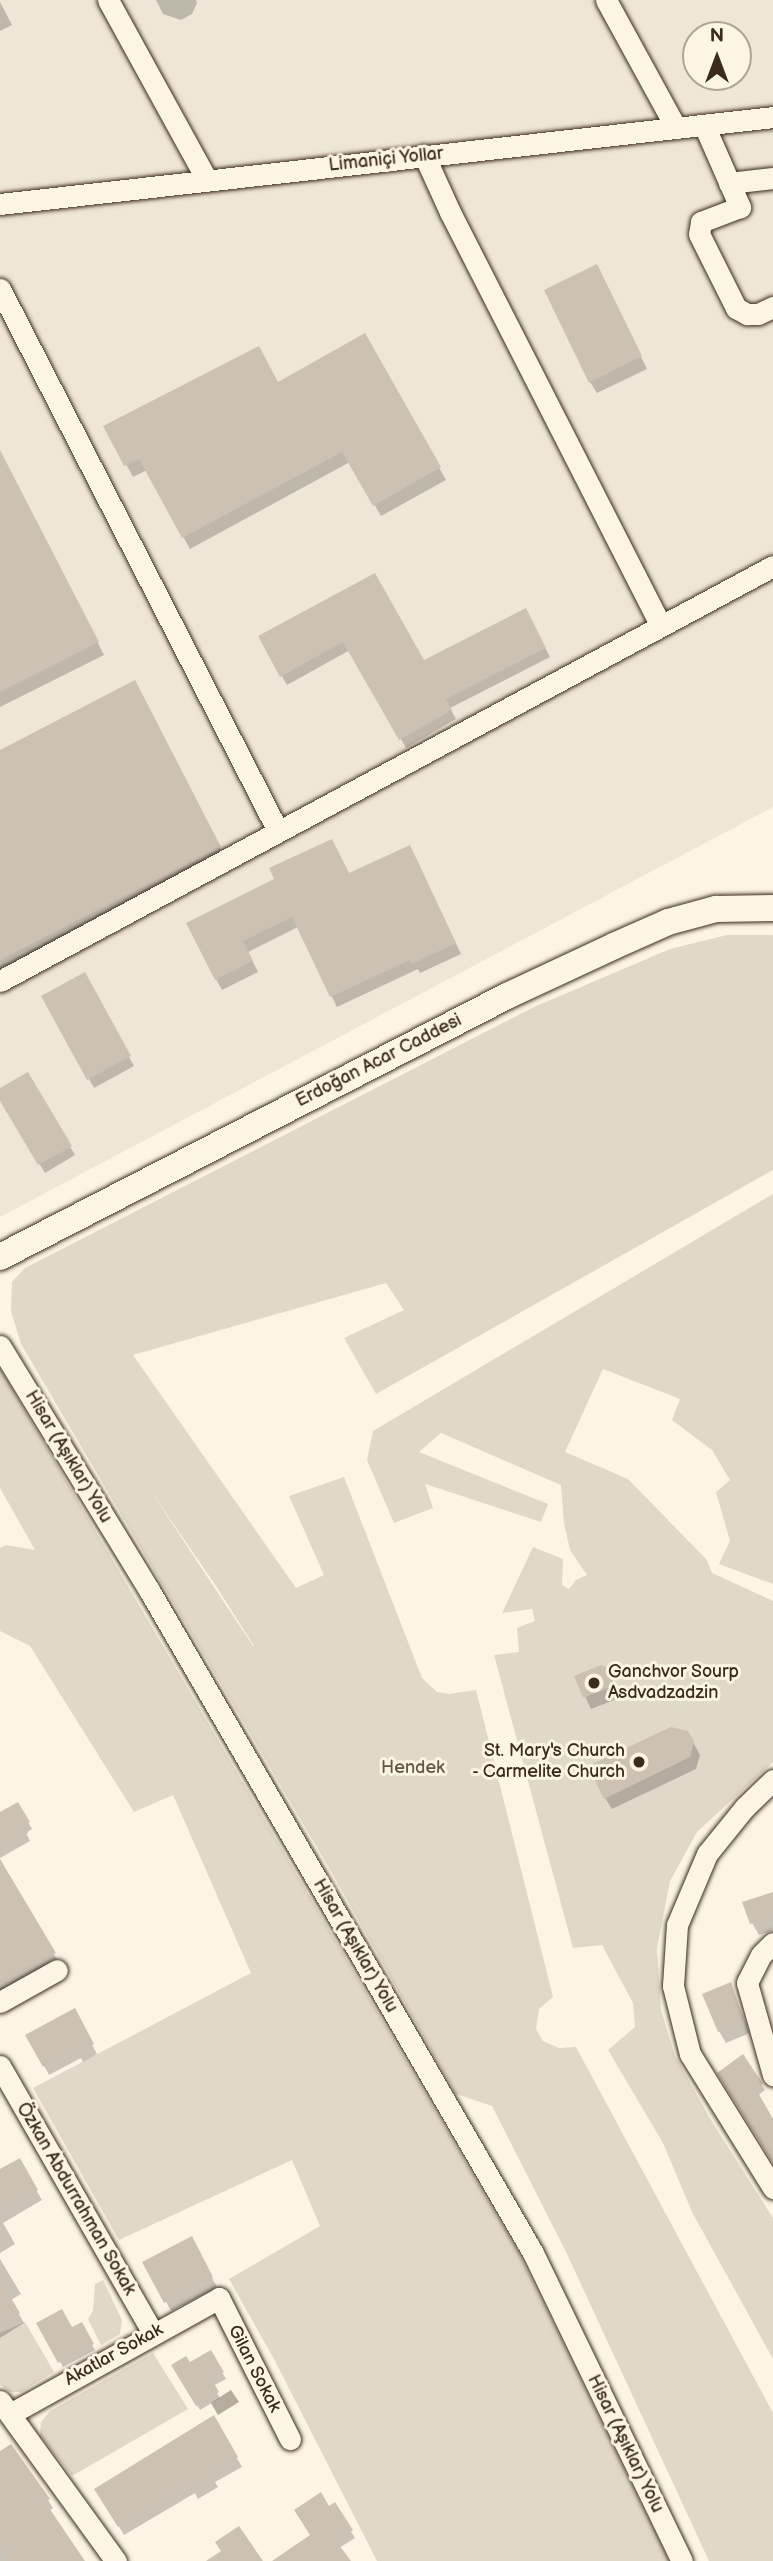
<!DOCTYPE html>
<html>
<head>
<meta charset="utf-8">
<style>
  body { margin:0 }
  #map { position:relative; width:773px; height:2561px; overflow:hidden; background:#fcf5e5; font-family:"Balsamiq Sans",sans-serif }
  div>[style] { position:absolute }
  .built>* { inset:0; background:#eee6d6 }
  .green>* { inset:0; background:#e0d8c8 }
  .water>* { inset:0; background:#b7ad9e }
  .shadow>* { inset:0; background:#0003 }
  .building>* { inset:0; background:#ccc2b3 }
  .roads { filter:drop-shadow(0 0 2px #3b2a1e) drop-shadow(0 0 2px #3b2a1e) }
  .minor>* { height:21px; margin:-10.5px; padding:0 10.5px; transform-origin:10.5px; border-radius:10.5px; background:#fcf5e5 }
  .major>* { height:26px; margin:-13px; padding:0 13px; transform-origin:13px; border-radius:13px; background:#fcf5e5 }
  .dots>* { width:19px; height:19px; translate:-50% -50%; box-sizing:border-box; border:4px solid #fcf5e5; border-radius:50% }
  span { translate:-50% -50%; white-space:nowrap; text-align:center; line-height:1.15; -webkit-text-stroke:6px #fcf5e5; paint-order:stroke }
  .street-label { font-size:18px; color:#3b2a1e }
  .poi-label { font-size:18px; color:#3b2a1e }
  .left { translate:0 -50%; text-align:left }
  .right { translate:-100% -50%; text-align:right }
  .park-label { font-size:18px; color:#645648 }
  .north { position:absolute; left:682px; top:21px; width:70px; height:70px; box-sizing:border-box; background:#fcf5e5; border:2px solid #afa495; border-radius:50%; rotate:0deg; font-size:19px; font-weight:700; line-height:28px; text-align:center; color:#3b2a1e }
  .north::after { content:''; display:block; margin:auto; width:24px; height:32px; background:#3b2a1e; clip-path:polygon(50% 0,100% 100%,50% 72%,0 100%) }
</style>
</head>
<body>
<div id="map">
  <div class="built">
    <i style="clip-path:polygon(evenodd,0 0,773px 0,773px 807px,0 1217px,0 0,696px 35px,738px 35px,738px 77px,696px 77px,696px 35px)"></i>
  </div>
  <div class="green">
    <i style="clip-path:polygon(evenodd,727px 935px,773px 935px,773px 1170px,376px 1394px,344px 1338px,404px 1310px,386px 1283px,133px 1355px,296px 1588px,324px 1575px,289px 1496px,344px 1477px,422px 1678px,437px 1692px,449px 1694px,476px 1690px,553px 1997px,539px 2009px,536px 2029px,543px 2041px,559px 2048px,576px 2047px,773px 2413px,773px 2561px,709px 2561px,567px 2254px,492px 2106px,456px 2094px,328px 1866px,21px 1344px,11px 1311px,12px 1282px,25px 1268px,534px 1007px,670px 949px,727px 935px,148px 1487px,216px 1586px,254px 1646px,253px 1646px,148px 1487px)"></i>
    <i style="clip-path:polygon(773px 1194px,773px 1584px,719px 1564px,730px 1541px,716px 1492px,730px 1480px,712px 1450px,672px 1420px,680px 1399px,603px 1369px,565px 1452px,628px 1479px,707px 1560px,712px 1573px,773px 1601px,773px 1762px,697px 1832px,670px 1881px,657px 1948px,661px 2010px,675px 2056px,712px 2122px,773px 2218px,773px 2359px,692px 2212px,663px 2143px,608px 2050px,635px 2027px,633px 2003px,602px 1945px,573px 1948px,494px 1655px,519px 1652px,517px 1628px,535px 1621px,532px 1609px,502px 1613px,533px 1547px,563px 1559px,562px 1585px,569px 1589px,576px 1580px,587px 1575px,570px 1550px,564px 1523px,561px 1485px,441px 1433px,419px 1452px,548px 1504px,541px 1522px,425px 1484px,433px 1508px,394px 1523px,367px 1460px,373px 1431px)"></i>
    <i style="clip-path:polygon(0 1368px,521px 2257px,669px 2561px,377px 2561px,275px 2361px,229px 2279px,320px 2226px,292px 2160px,119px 2240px,33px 2088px,251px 1973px,173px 1795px,134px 1812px,30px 1646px,0 1631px,0 1548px,6px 1545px,35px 1550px,0 1488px)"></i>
    <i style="clip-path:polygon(103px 2280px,122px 2320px,120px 2334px,101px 2345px,88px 2319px,93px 2311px,95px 2284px)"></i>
    <i style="clip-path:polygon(25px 2322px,54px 2372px,21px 2392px,10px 2392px,0 2385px,0 2333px)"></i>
    <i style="clip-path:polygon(153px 2353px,188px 2409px,72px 2476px,40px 2435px,41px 2422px,50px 2411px)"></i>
  </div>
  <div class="water">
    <i style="clip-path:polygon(231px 2390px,239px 2402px,218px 2415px,211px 2403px)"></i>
  </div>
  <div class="shadow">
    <i style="clip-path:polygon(156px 0,196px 0,197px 3px,192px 14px,181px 20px,163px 14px)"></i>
    <i style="clip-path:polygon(0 2px,12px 25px,0 31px)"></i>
    <i style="clip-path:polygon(603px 278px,647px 369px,597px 393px,590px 382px)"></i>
    <i style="clip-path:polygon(364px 335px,446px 480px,381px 516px,350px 462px,190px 549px,147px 470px,133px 477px,106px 427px,278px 384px)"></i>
    <i style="clip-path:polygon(0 452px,104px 655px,0 707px)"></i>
    <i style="clip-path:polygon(374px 576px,424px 662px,530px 619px,550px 657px,450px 708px,456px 719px,406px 748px,350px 650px,287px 685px,260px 637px)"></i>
    <i style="clip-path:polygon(142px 694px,226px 860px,0 975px,0 752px)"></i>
    <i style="clip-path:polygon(415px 857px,461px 954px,420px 973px,418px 969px,337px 1007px,298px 927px,248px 952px,258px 972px,222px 990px,216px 979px,276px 879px,349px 875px)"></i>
    <i style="clip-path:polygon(84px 974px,134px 1066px,94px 1088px,43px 996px)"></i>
    <i style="clip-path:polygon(27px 1074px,75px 1155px,45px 1173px,0 1098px,0 1090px)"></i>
    <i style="clip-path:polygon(609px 1670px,619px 1692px,617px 1699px,591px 1709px,576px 1677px)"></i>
    <i style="clip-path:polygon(693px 1742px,700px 1755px,696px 1769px,612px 1809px,605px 1798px)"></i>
    <i style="clip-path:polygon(18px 1804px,32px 1829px,26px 1833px,30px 1841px,0 1858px,0 1814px)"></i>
    <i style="clip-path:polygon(0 1862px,58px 1961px,0 1994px)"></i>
    <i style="clip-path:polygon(773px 1894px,773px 1930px,759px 1935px,752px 1923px)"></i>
    <i style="clip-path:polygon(730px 1984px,750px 2033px,726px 2043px,719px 2031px)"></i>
    <i style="clip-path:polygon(74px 2011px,97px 2054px,83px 2062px,81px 2058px,49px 2075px,28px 2035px)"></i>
    <i style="clip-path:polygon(743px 2056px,765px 2090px,757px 2096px,773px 2123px,773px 2160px)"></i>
    <i style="clip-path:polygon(19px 2161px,42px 2200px,3px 2223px,15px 2244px,0 2253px,0 2172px)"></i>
    <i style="clip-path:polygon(191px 2238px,217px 2287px,171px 2311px,145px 2262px)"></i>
    <i style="clip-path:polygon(0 2259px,21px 2294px,11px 2300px,24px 2323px,0 2338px)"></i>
    <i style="clip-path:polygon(39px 2323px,71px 2330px,81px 2324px,95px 2350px,63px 2367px)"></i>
    <i style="clip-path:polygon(210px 2352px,226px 2379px,213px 2386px,220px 2398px,200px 2410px,174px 2365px,189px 2365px)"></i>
    <i style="clip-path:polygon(213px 2417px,242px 2467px,215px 2482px,218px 2487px,198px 2499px,195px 2493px,124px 2535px,97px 2489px)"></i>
    <i style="clip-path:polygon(0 2453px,48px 2500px,53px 2508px,49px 2511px,83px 2561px,0 2561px)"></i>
    <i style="clip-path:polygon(335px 2505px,355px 2538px,339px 2548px,349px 2561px,275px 2561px,312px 2535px,329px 2508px)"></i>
  </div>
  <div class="building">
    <i style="clip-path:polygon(597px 264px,642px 356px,589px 383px,544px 290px)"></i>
    <i style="clip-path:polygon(365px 333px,441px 467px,373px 506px,342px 452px,182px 538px,139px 459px,124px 466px,103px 426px,259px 346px,278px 382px)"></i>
    <i style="clip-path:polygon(0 450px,99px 642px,0 692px)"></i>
    <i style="clip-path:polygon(375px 573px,424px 660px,526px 608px,546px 648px,446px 699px,452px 710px,399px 740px,343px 642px,280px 677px,258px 636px)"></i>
    <i style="clip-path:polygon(135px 680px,221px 847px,0 960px,0 750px)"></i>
    <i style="clip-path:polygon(332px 839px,349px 873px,410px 845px,456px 943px,412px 964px,410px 960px,330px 997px,292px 917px,243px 941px,253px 961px,215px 980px,186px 923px,274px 879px,269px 868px)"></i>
    <i style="clip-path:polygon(85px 972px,131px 1056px,87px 1080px,41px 996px)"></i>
    <i style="clip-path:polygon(28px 1072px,72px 1146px,38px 1165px,0 1101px,0 1088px)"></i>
    <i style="clip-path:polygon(601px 1665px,610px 1668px,613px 1679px,611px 1687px,583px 1698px,574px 1676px)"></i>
    <i style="clip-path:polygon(671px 1727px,688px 1731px,694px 1741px,690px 1757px,604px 1799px,588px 1766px)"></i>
    <i style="clip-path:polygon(18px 1802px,30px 1822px,23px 1826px,28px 1833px,0 1849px,0 1812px)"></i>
    <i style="clip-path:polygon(0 1859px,56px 1953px,0 1985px)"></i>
    <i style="clip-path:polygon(773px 1892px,773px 1917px,750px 1924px,742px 1902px)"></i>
    <i style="clip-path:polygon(731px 1982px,744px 2021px,718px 2032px,702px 1994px)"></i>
    <i style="clip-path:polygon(75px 2008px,94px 2044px,76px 2054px,74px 2050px,43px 2067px,25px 2035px)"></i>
    <i style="clip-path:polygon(743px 2054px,763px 2084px,756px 2089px,773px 2119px,773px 2163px,717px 2073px)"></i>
    <i style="clip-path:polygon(20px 2158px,38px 2190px,0 2212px,0 2169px)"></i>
    <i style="clip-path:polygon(192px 2236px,213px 2277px,164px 2303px,142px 2262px)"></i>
    <i style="clip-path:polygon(0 2279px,20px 2313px,0 2325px)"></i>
    <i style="clip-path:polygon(62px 2309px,72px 2327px,82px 2322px,94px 2344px,58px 2363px,36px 2323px)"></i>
    <i style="clip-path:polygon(211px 2350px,224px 2372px,212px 2380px,219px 2392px,196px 2406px,171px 2365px,186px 2356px,190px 2362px)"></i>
    <i style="clip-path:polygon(214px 2415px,238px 2457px,211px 2472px,215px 2478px,192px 2491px,189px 2485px,118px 2527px,94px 2489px)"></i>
    <i style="clip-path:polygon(11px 2444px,50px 2499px,45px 2502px,85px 2561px,11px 2561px,0 2544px,0 2451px)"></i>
    <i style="clip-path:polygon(321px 2492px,329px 2506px,335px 2502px,353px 2530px,336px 2541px,351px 2561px,272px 2561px,310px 2535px,294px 2510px)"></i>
    <i style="clip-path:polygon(239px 2526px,263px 2561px,206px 2561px,221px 2551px,215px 2542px)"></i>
  </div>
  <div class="roads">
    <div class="minor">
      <i style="left:108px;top:0;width:205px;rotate:61.2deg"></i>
      <i style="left:606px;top:0;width:146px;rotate:61.3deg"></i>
      <i style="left:704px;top:125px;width:90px;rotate:66.3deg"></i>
      <i style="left:740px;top:207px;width:42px;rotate:159deg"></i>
      <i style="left:701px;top:222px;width:12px;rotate:99deg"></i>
      <i style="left:699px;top:234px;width:83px;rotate:63.4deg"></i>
      <i style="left:736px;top:308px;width:13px;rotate:29deg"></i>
      <i style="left:747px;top:314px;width:11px"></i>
      <i style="left:758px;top:314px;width:17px;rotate:-25deg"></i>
      <i style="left:424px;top:155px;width:63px;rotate:65.5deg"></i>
      <i style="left:450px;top:212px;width:463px;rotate:63deg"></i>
      <i style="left:729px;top:183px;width:44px;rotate:-6.5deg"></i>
      <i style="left:0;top:204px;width:778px;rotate:-6.42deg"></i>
      <i style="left:0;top:289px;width:609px;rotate:62.85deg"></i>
      <i style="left:0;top:981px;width:877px;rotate:-28.23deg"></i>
      <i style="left:0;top:1346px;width:286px;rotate:58.6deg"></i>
      <i style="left:149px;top:1590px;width:766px;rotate:59.92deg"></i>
      <i style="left:533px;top:2253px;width:342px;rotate:64.2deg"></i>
      <i style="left:773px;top:1780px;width:39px;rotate:136deg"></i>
      <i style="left:745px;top:1807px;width:60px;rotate:129deg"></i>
      <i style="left:707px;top:1854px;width:77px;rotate:112.9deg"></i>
      <i style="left:677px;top:1925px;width:61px;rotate:93.8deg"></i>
      <i style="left:673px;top:1986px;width:70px;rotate:76deg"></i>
      <i style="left:690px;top:2054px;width:158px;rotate:58.2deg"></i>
      <i style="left:773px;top:1943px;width:17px;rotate:135deg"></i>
      <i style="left:761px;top:1955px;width:31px;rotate:117deg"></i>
      <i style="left:747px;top:1983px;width:96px;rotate:74.2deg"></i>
      <i style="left:0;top:2002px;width:65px;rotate:-29.3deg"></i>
      <i style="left:0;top:2066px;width:308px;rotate:60.2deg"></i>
      <i style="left:0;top:2401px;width:198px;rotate:54.1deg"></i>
      <i style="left:10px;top:2414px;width:239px;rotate:-29deg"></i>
      <i style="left:219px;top:2298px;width:158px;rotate:63.3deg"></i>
    </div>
    <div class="major">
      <i style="left:0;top:1257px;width:570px;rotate:-27.24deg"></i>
      <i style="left:507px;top:996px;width:118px;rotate:-25deg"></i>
      <i style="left:614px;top:946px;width:59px;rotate:-24deg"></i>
      <i style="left:668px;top:922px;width:50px;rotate:-15.2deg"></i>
      <i style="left:716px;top:909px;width:57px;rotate:-1deg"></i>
    </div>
  </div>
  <div class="dots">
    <i style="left:594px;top:1683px;background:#3b2a1e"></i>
    <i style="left:639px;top:1762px;background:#3b2a1e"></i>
  </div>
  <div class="street-label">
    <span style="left:386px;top:160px;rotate:-6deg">Limaniçi Yollar</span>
    <span style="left:379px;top:1061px;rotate:-27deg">Erdoğan Acar Caddesi</span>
    <span style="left:68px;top:1457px;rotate:59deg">Hisar (Aşıklar) Yolu</span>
    <span style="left:355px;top:1946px;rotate:60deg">Hisar (Aşıklar) Yolu</span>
    <span style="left:76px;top:2199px;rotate:60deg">Özkan Abdurrahman Sokak</span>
    <span style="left:114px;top:2355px;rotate:-29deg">Akatlar Sokak</span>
    <span style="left:254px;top:2369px;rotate:63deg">Gilan Sokak</span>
    <span style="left:625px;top:2444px;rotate:64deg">Hisar (Aşıklar) Yolu</span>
  </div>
  <div class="poi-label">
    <span class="left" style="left:608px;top:1683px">Ganchvor Sourp<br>Asdvadzadzin</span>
    <span class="right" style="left:625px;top:1762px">St. Mary's Church<br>- Carmelite Church</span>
  </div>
  <div class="park-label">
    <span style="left:413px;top:1768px">Hendek</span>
  </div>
  <div class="north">N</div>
</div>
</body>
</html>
